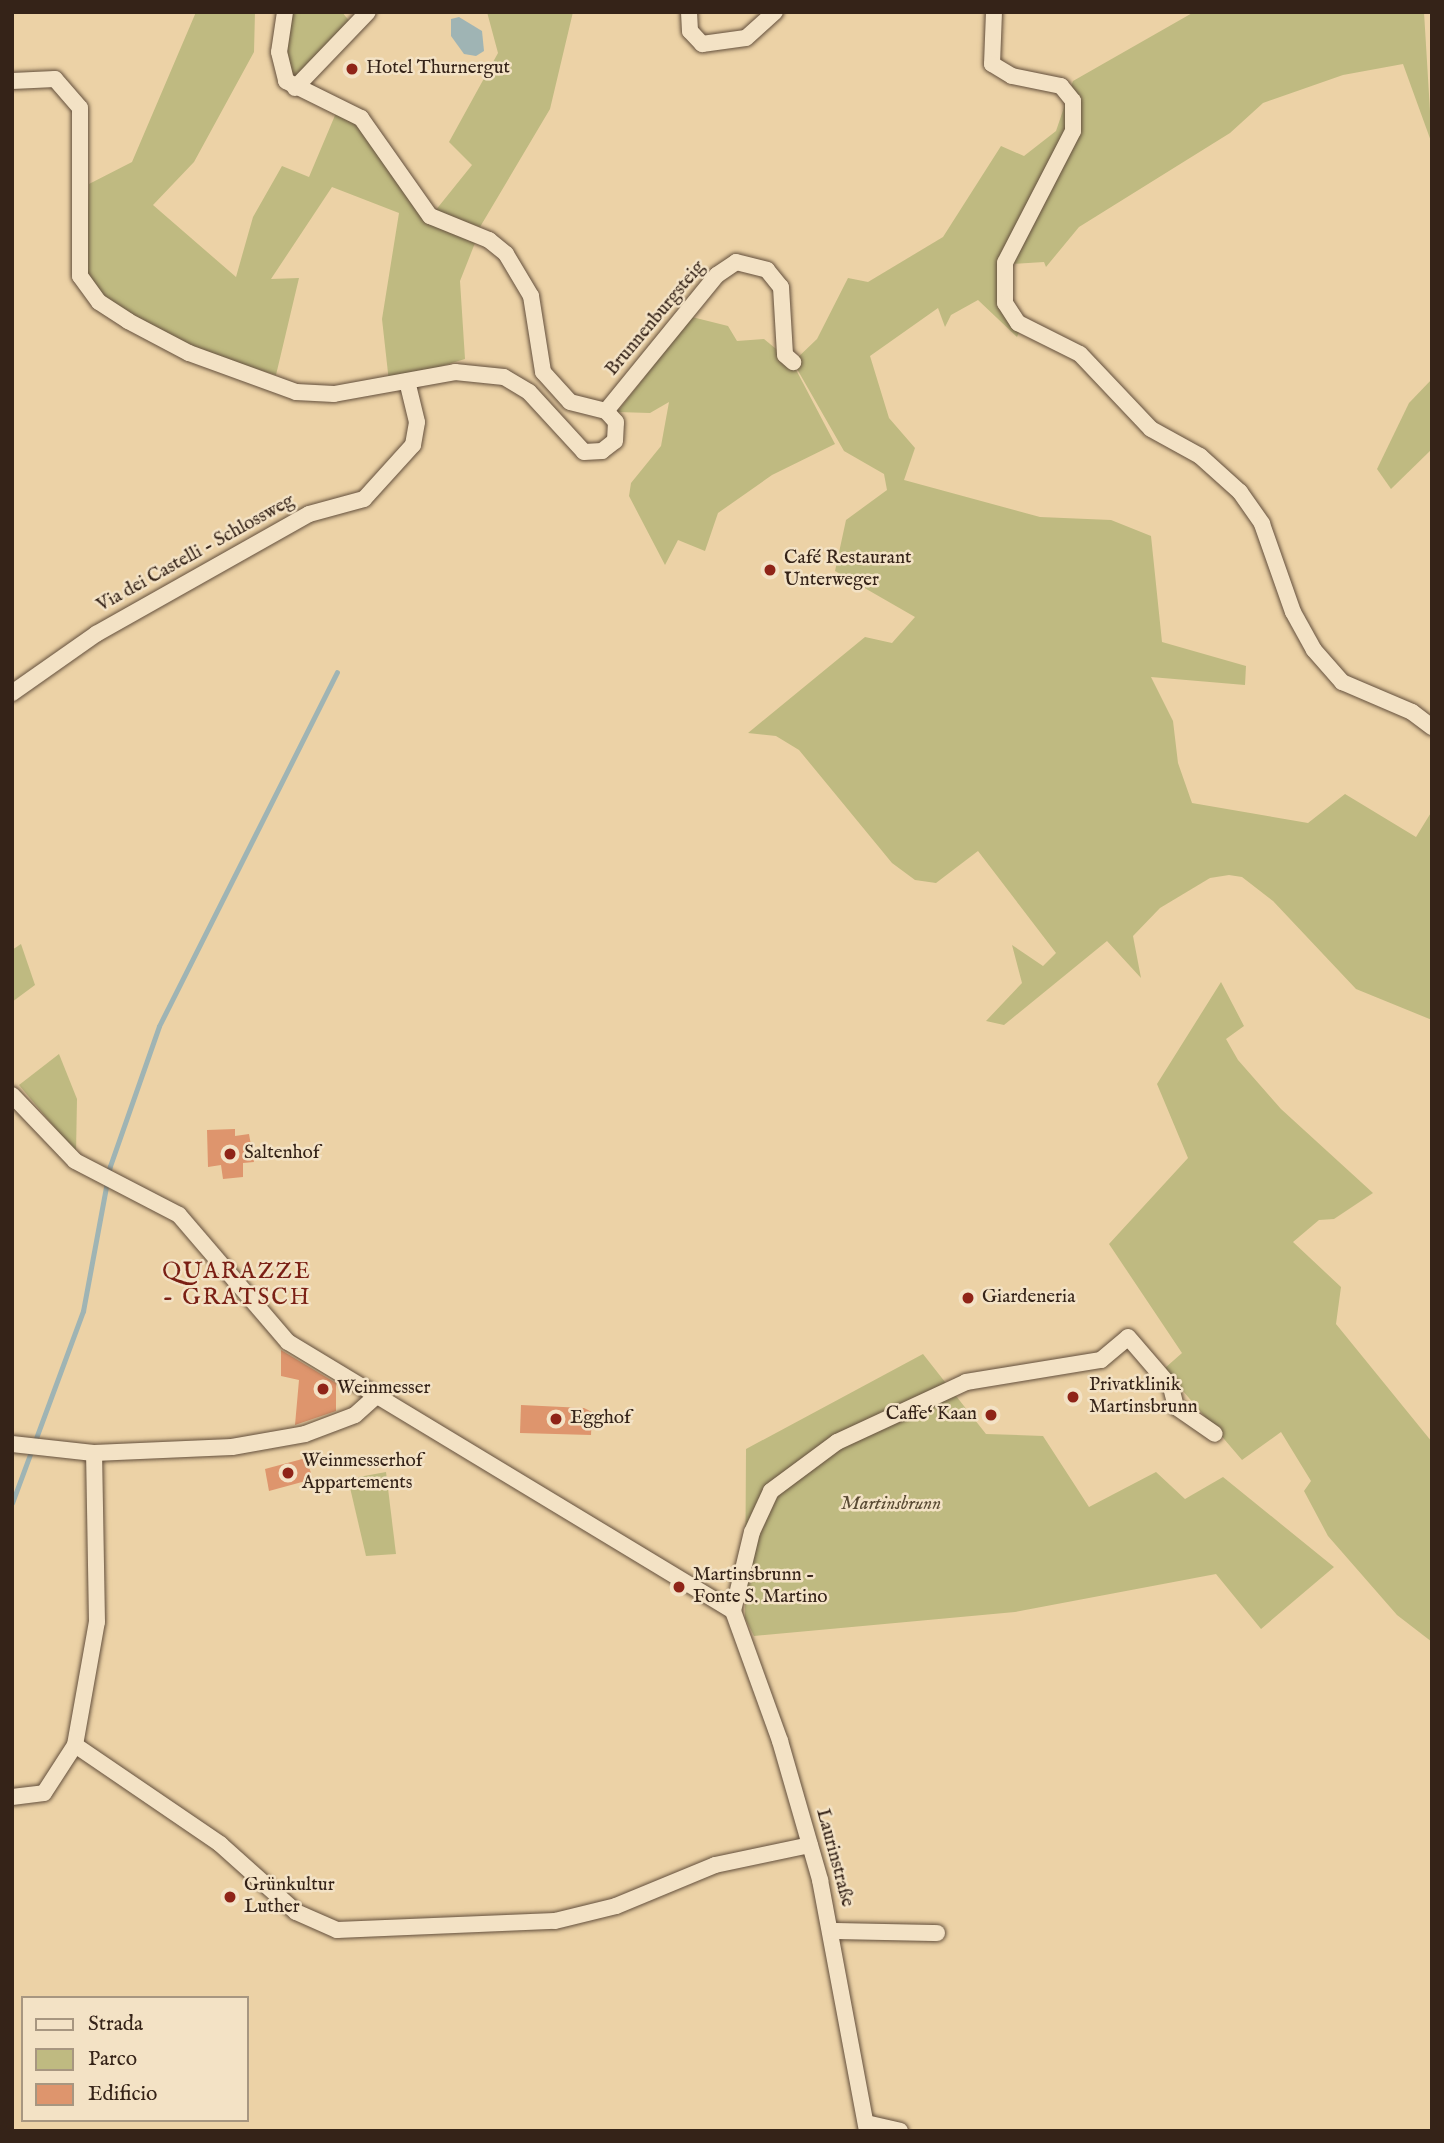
<!DOCTYPE html>
<html>
<head>
<meta charset="utf-8">
<style>
  body { margin:0 }
  #map { position:relative; width:1444px; height:2143px; overflow:hidden; background:#ecd2a6; font-family:"IM FELL English",serif }
  div>[style] { position:absolute }
  .green>* { inset:0; background:#bfba81 }
  .water>* { inset:0; background:#9fb4b4 }
  .stream>* { height:5px; margin:-2.5px; padding:0 2.5px; transform-origin:2.5px; border-radius:2.5px; background:#9fb4b4 }
  .building>* { inset:0; background:#de956d }
  .roads { filter:drop-shadow(0 0 2px #634f3c) drop-shadow(0 0 2px #634f3c) }
  .minor>* { height:16px; margin:-8px; padding:0 8px; transform-origin:8px; border-radius:8px; background:#f3e2c5 }
  .dots>* { width:19px; height:19px; translate:-50% -50%; box-sizing:border-box; border:4px solid #f3e2c5; border-radius:50% }
  span { translate:-50% -50%; white-space:nowrap; text-align:center; line-height:1.15; -webkit-text-stroke:5px #f3e2c5; paint-order:stroke }
  .poi-label { font-size:19px; color:#352318 }
  .left { translate:0 -50%; text-align:left }
  .right { translate:-100% -50%; text-align:right }
  .street-label { font-size:19px; color:#352318 }
  .park-label { font-size:19px; color:#584932; font-style:italic }
  .quarter-label { font-size:23px; color:#7a1f14; letter-spacing:2px }
  .frame { position:absolute; inset:0; border:14px solid #352318; pointer-events:none }
  .legend { position:absolute; left:21px; top:1996px; width:228px; height:126px; box-sizing:border-box; background:#f3e2c5; border:2px solid #a79680; margin:0; padding:9px 12px; list-style:none; font-size:21px; color:#352318 }
  .legend li { display:flex; align-items:center; gap:14px; height:35px }
  .legend b { width:35px; border:2px solid #a79680 }
</style>
</head>
<body>
<div id="map">
  <div class="green">
    <i style="clip-path:polygon(196px 12px,255px 12px,254px 52px,194px 162px,153px 205px,236px 277px,253px 217px,282px 166px,309px 177px,336px 113px,364px 128px,427px 222px,475px 243px,460px 281px,465px 359px,389px 382px,382px 319px,399px 213px,332px 187px,271px 279px,299px 278px,276px 375px,182px 346px,102px 296px,86px 270px,89px 184px,132px 162px)"></i>
    <i style="clip-path:polygon(292px 12px,342px 12px,351px 23px,296px 79px,286px 60px)"></i>
    <i style="clip-path:polygon(487px 12px,573px 12px,550px 109px,480px 227px,435px 211px,472px 165px,449px 142px,498px 53px)"></i>
    <i style="clip-path:polygon(1194px 12px,1424px 12px,1432px 144px,1403px 64px,1343px 75px,1263px 103px,1230px 133px,1079px 227px,1046px 267px,1044px 262px,1010px 264px,1002px 275px,1022px 326px,1017px 337px,978px 300px,951px 315px,945px 327px,938px 308px,870px 356px,889px 418px,915px 448px,904px 480px,1040px 517px,1111px 520px,1151px 536px,1162px 642px,1246px 666px,1245px 685px,1151px 677px,1173px 721px,1178px 763px,1192px 803px,1308px 823px,1345px 794px,1416px 837px,1432px 811px,1432px 1020px,1356px 989px,1273px 901px,1242px 877px,1229px 875px,1210px 878px,1160px 908px,1133px 936px,1141px 978px,1107px 941px,1004px 1025px,986px 1021px,1022px 983px,1012px 945px,1043px 966px,1056px 953px,978px 851px,936px 883px,915px 880px,892px 863px,799px 750px,776px 736px,748px 733px,865px 637px,892px 643px,915px 617px,835px 571px,846px 520px,887px 490px,884px 474px,844px 451px,793px 362px,817px 339px,848px 278px,868px 282px,943px 237px,1001px 146px,1024px 156px,1056px 131px,1073px 81px)"></i>
    <i style="clip-path:polygon(692px 317px,728px 326px,737px 341px,764px 339px,792px 362px,835px 444px,772px 475px,718px 513px,705px 551px,678px 540px,665px 565px,629px 496px,631px 483px,661px 446px,669px 402px,650px 413px,617px 412px)"></i>
    <i style="clip-path:polygon(1432px 379px,1432px 449px,1391px 489px,1377px 469px,1409px 403px)"></i>
    <i style="clip-path:polygon(21px 944px,35px 985px,12px 1002px,12px 950px)"></i>
    <i style="clip-path:polygon(1221px 982px,1244px 1026px,1226px 1039px,1238px 1060px,1281px 1109px,1373px 1193px,1334px 1219px,1319px 1220px,1293px 1242px,1341px 1287px,1336px 1324px,1432px 1442px,1432px 1642px,1397px 1615px,1328px 1536px,1304px 1491px,1311px 1481px,1281px 1432px,1242px 1460px,1183px 1391px,1165px 1368px,1182px 1353px,1109px 1244px,1188px 1158px,1157px 1084px)"></i>
    <i style="clip-path:polygon(59px 1054px,77px 1099px,76px 1153px,19px 1085px)"></i>
    <i style="clip-path:polygon(923px 1354px,986px 1434px,1043px 1436px,1089px 1507px,1156px 1472px,1185px 1499px,1223px 1477px,1334px 1567px,1261px 1629px,1216px 1574px,1015px 1612px,754px 1636px,745px 1618px,746px 1449px)"></i>
    <i style="clip-path:polygon(386px 1472px,396px 1554px,366px 1556px,348px 1479px)"></i>
  </div>
  <div class="water">
    <i style="clip-path:polygon(459px 17px,482px 31px,484px 51px,476px 56px,464px 54px,451px 36px,451px 19px)"></i>
  </div>
  <div class="stream">
    <i style="left:12px;top:1503px;width:205px;rotate:-69.7deg"></i>
    <i style="left:83px;top:1311px;width:147px;rotate:-79.5deg"></i>
    <i style="left:110px;top:1166px;width:148px;rotate:-70.7deg"></i>
    <i style="left:159px;top:1026px;width:396px;rotate:-63.3deg"></i>
  </div>
  <div class="building">
    <i style="clip-path:polygon(235px 1129px,235px 1136px,249px 1134px,254px 1162px,243px 1163px,243px 1177px,223px 1179px,221px 1165px,208px 1167px,207px 1130px)"></i>
    <i style="clip-path:polygon(281px 1350px,336px 1383px,336px 1411px,295px 1425px,299px 1380px,281px 1376px)"></i>
    <i style="clip-path:polygon(521px 1405px,584px 1408px,592px 1412px,591px 1435px,520px 1433px)"></i>
    <i style="clip-path:polygon(306px 1458px,313px 1479px,269px 1491px,265px 1469px)"></i>
  </div>
  <div class="roads">
    <div class="minor">
      <i style="left:285px;top:12px;width:40px;rotate:98.5deg"></i>
      <i style="left:279px;top:52px;width:30px;rotate:76deg"></i>
      <i style="left:286px;top:81px;width:84px;rotate:26.3deg"></i>
      <i style="left:361px;top:118px;width:120px;rotate:54.9deg"></i>
      <i style="left:430px;top:216px;width:64px;rotate:22.1deg"></i>
      <i style="left:489px;top:240px;width:22px;rotate:39deg"></i>
      <i style="left:506px;top:254px;width:49px;rotate:59.2deg"></i>
      <i style="left:531px;top:296px;width:77px;rotate:81deg"></i>
      <i style="left:543px;top:372px;width:40px;rotate:48deg"></i>
      <i style="left:570px;top:402px;width:37px;rotate:14deg"></i>
      <i style="left:689px;top:12px;width:19px;rotate:87deg"></i>
      <i style="left:690px;top:31px;width:18px;rotate:47deg"></i>
      <i style="left:702px;top:44px;width:44px;rotate:-7.8deg"></i>
      <i style="left:746px;top:38px;width:39px;rotate:-42deg"></i>
      <i style="left:994px;top:12px;width:52px;rotate:92.2deg"></i>
      <i style="left:992px;top:64px;width:23px;rotate:31deg"></i>
      <i style="left:1012px;top:76px;width:50px;rotate:11.5deg"></i>
      <i style="left:1061px;top:86px;width:19px;rotate:51deg"></i>
      <i style="left:1073px;top:101px;width:30px;rotate:90deg"></i>
      <i style="left:1073px;top:131px;width:148px;rotate:117.3deg"></i>
      <i style="left:1005px;top:263px;width:40px;rotate:90deg"></i>
      <i style="left:1005px;top:303px;width:24px;rotate:57deg"></i>
      <i style="left:1018px;top:323px;width:69px;rotate:26.6deg"></i>
      <i style="left:1080px;top:354px;width:103px;rotate:46.6deg"></i>
      <i style="left:1151px;top:429px;width:56px;rotate:28.9deg"></i>
      <i style="left:1200px;top:456px;width:54px;rotate:42deg"></i>
      <i style="left:1240px;top:492px;width:39px;rotate:55deg"></i>
      <i style="left:1262px;top:524px;width:93px;rotate:70.6deg"></i>
      <i style="left:1293px;top:612px;width:43px;rotate:61.1deg"></i>
      <i style="left:1314px;top:650px;width:43px;rotate:48.8deg"></i>
      <i style="left:1342px;top:682px;width:76px;rotate:23.2deg"></i>
      <i style="left:1412px;top:712px;width:25px;rotate:37deg"></i>
      <i style="left:12px;top:81px;width:43px;rotate:-2.7deg"></i>
      <i style="left:55px;top:79px;width:38px;rotate:49deg"></i>
      <i style="left:80px;top:108px;width:168px;rotate:90deg"></i>
      <i style="left:80px;top:276px;width:32px;rotate:54deg"></i>
      <i style="left:99px;top:302px;width:35px;rotate:33deg"></i>
      <i style="left:128px;top:321px;width:69px;rotate:27.7deg"></i>
      <i style="left:189px;top:353px;width:114px;rotate:20deg"></i>
      <i style="left:296px;top:392px;width:38px;rotate:3deg"></i>
      <i style="left:334px;top:394px;width:123px;rotate:-10.3deg"></i>
      <i style="left:455px;top:372px;width:49px;rotate:5.8deg"></i>
      <i style="left:504px;top:377px;width:29px;rotate:31deg"></i>
      <i style="left:529px;top:392px;width:81px;rotate:47.5deg"></i>
      <i style="left:584px;top:452px;width:18px;rotate:-3deg"></i>
      <i style="left:602px;top:451px;width:16px;rotate:-38deg"></i>
      <i style="left:615px;top:441px;width:19px;rotate:-87deg"></i>
      <i style="left:616px;top:422px;width:15px;rotate:-132deg"></i>
      <i style="left:295px;top:88px;width:105px;rotate:-46.2deg"></i>
      <i style="left:606px;top:411px;width:176px;rotate:-50.8deg"></i>
      <i style="left:717px;top:275px;width:23px;rotate:-34deg"></i>
      <i style="left:736px;top:262px;width:32px;rotate:14deg"></i>
      <i style="left:767px;top:270px;width:22px;rotate:51deg"></i>
      <i style="left:781px;top:287px;width:68px;rotate:86.6deg"></i>
      <i style="left:785px;top:355px;width:11px;rotate:41deg"></i>
      <i style="left:12px;top:693px;width:103px;rotate:-35.1deg"></i>
      <i style="left:96px;top:634px;width:244px;rotate:-29.4deg"></i>
      <i style="left:309px;top:514px;width:57px;rotate:-15.3deg"></i>
      <i style="left:364px;top:499px;width:73px;rotate:-47.8deg"></i>
      <i style="left:413px;top:445px;width:23px;rotate:-80deg"></i>
      <i style="left:417px;top:422px;width:42px;rotate:-103.7deg"></i>
      <i style="left:12px;top:1095px;width:91px;rotate:46.3deg"></i>
      <i style="left:75px;top:1161px;width:117px;rotate:27.4deg"></i>
      <i style="left:179px;top:1215px;width:167px;rotate:49.4deg"></i>
      <i style="left:288px;top:1342px;width:520px;rotate:31.15deg"></i>
      <i style="left:12px;top:1444px;width:82px;rotate:6.3deg"></i>
      <i style="left:94px;top:1453px;width:138px;rotate:-2.5deg"></i>
      <i style="left:232px;top:1447px;width:74px;rotate:-10.1deg"></i>
      <i style="left:305px;top:1434px;width:53px;rotate:-20.8deg"></i>
      <i style="left:355px;top:1415px;width:27px;rotate:-42deg"></i>
      <i style="left:733px;top:1611px;width:81px;rotate:-76.5deg"></i>
      <i style="left:752px;top:1532px;width:45px;rotate:-65.1deg"></i>
      <i style="left:771px;top:1491px;width:82px;rotate:-36.6deg"></i>
      <i style="left:837px;top:1442px;width:142px;rotate:-24.9deg"></i>
      <i style="left:966px;top:1382px;width:137px;rotate:-9.3deg"></i>
      <i style="left:1101px;top:1360px;width:35px;rotate:-40deg"></i>
      <i style="left:1128px;top:1337px;width:66px;rotate:49.3deg"></i>
      <i style="left:1171px;top:1387px;width:21px;rotate:76deg"></i>
      <i style="left:1176px;top:1407px;width:47px;rotate:34.7deg"></i>
      <i style="left:733px;top:1611px;width:138px;rotate:70.1deg"></i>
      <i style="left:780px;top:1741px;width:145px;rotate:73.9deg"></i>
      <i style="left:820px;top:1880px;width:255px;rotate:79.4deg"></i>
      <i style="left:75px;top:1745px;width:125px;rotate:-79.9deg"></i>
      <i style="left:97px;top:1622px;width:169px;rotate:-91deg"></i>
      <i style="left:12px;top:1797px;width:32px;rotate:-7deg"></i>
      <i style="left:44px;top:1793px;width:57px;rotate:-57.1deg"></i>
      <i style="left:75px;top:1745px;width:176px;rotate:34.3deg"></i>
      <i style="left:220px;top:1844px;width:102px;rotate:41.8deg"></i>
      <i style="left:296px;top:1912px;width:45px;rotate:23.7deg"></i>
      <i style="left:337px;top:1930px;width:218px;rotate:-2.4deg"></i>
      <i style="left:555px;top:1921px;width:63px;rotate:-13.8deg"></i>
      <i style="left:616px;top:1906px;width:107px;rotate:-22.5deg"></i>
      <i style="left:715px;top:1865px;width:97px;rotate:-11.9deg"></i>
      <i style="left:832px;top:1931px;width:105px;rotate:1.1deg"></i>
      <i style="left:866px;top:2123px;width:35px;rotate:13deg"></i>
    </div>
  </div>
  <div class="dots">
    <i style="left:352px;top:69px;background:#8f2418"></i>
    <i style="left:770px;top:570px;background:#8f2418"></i>
    <i style="left:230px;top:1154px;background:#8f2418"></i>
    <i style="left:968px;top:1298px;background:#8f2418"></i>
    <i style="left:323px;top:1389px;background:#8f2418"></i>
    <i style="left:1073px;top:1397px;background:#8f2418"></i>
    <i style="left:991px;top:1415px;background:#8f2418"></i>
    <i style="left:556px;top:1419px;background:#8f2418"></i>
    <i style="left:288px;top:1473px;background:#8f2418"></i>
    <i style="left:679px;top:1587px;background:#8f2418"></i>
    <i style="left:230px;top:1897px;background:#8f2418"></i>
  </div>
  <div class="poi-label">
    <span class="left" style="left:366px;top:69px">Hotel Thurnergut</span>
    <span class="left" style="left:784px;top:570px">Café Restaurant<br>Unterweger</span>
    <span class="left" style="left:244px;top:1154px">Saltenhof</span>
    <span class="left" style="left:982px;top:1298px">Giardeneria</span>
    <span class="left" style="left:1089px;top:1397px">Privatklinik<br>Martinsbrunn</span>
    <span class="left" style="left:337px;top:1389px">Weinmesser</span>
    <span class="right" style="left:977px;top:1415px">Caffe‘ Kaan</span>
    <span class="left" style="left:570px;top:1419px">Egghof</span>
    <span class="left" style="left:302px;top:1473px">Weinmesserhof<br>Appartements</span>
    <span class="left" style="left:693px;top:1587px">Martinsbrunn -<br>Fonte S. Martino</span>
    <span class="left" style="left:244px;top:1897px">Grünkultur<br>Luther</span>
  </div>
  <div class="street-label">
    <span style="left:656px;top:319px;rotate:-50deg">Brunnenburgsteig</span>
    <span style="left:196px;top:554px;rotate:-29deg">Via dei Castelli - Schlossweg</span>
    <span style="left:834px;top:1858px;rotate:75deg">Laurinstraße</span>
  </div>
  <div class="park-label">
    <span style="left:891px;top:1505px">Martinsbrunn</span>
  </div>
  <div class="quarter-label">
    <span style="left:237px;top:1285px">QUARAZZE<br>- GRATSCH</span>
  </div>
  <div class="frame"></div>
  <ul class="legend">
  <li><b style="height:9px;background:#f3e2c5"></b>Strada</li>
  <li><b style="height:19px;background:#bfba81"></b>Parco</li>
  <li><b style="height:19px;background:#de956d"></b>Edificio</li>
  </ul>
</div>
</body>
</html>
